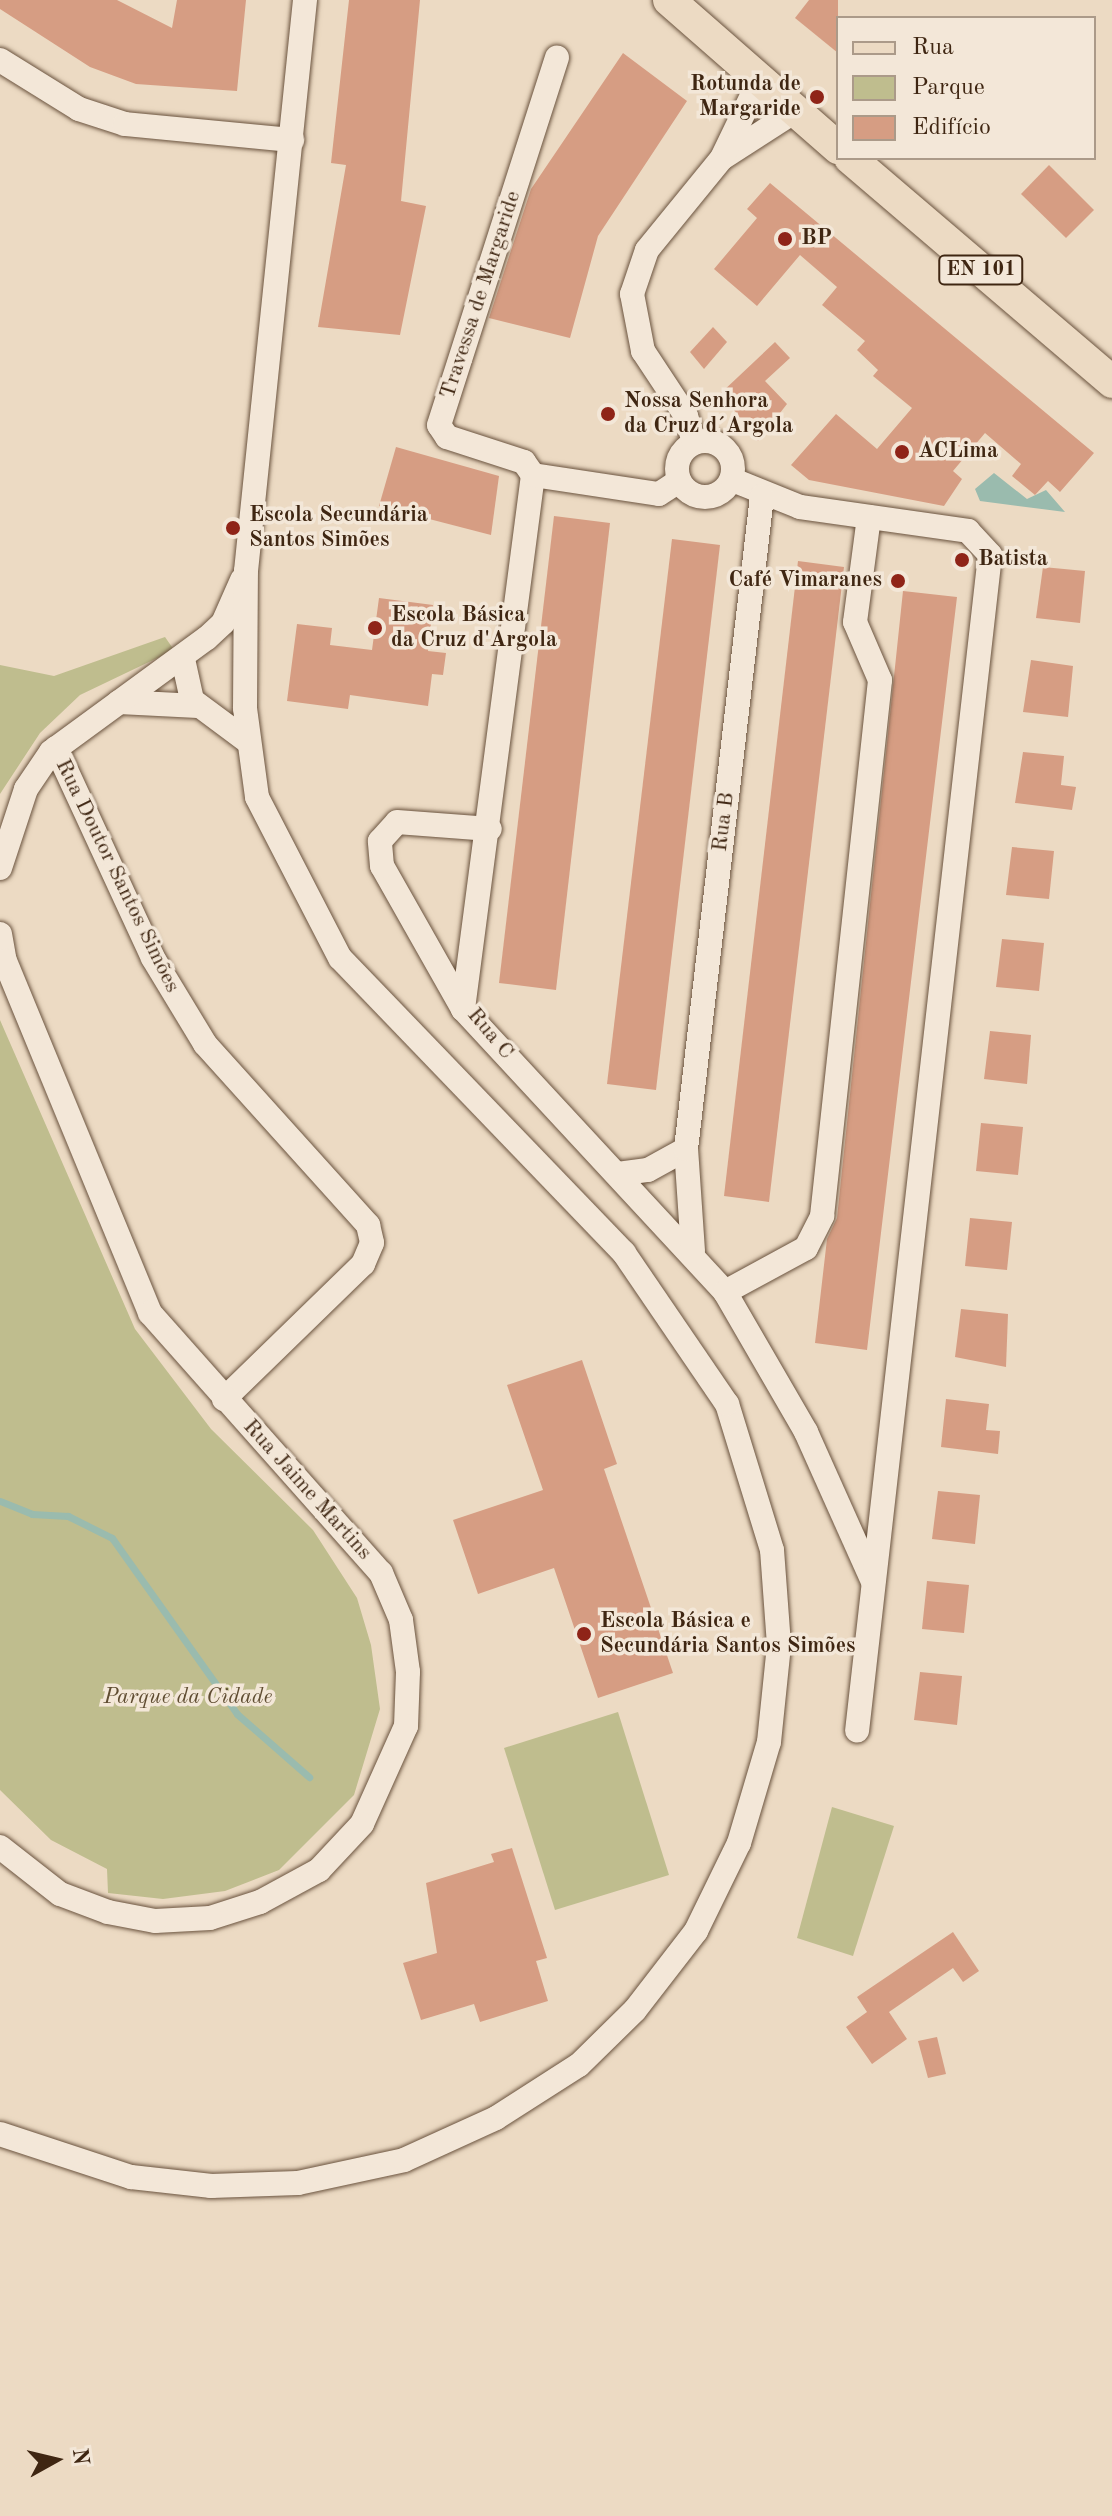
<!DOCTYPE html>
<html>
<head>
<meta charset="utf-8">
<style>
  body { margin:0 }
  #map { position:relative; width:1112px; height:2516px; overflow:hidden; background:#ecdac3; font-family:"Old Standard TT",serif }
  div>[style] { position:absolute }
  .green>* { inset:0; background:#bfbd8e }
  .water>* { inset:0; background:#9abbae }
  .stream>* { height:7px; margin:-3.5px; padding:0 3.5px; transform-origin:3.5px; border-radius:3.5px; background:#9abbae }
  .building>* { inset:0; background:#d69d83 }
  .roads { filter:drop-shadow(0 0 2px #6a533e) drop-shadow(0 0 2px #6a533e) }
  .minor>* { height:24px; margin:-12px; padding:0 12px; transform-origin:12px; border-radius:12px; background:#f3e7d8 }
  .minor>.ring { margin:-12px; padding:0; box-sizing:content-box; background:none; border:24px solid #f3e7d8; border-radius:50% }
  .major>* { height:32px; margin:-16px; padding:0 16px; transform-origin:16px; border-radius:16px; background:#ecdac3 }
  .dots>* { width:22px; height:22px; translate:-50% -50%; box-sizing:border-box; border:4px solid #f3e7d8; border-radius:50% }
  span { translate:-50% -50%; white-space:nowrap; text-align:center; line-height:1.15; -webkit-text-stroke:7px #f3e7d8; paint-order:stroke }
  .shield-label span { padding:2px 6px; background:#f3e7d8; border:2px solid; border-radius:6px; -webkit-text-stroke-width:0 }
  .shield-label { font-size:20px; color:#3f2612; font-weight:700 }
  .poi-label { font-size:22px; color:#3f2612; font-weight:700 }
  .right { translate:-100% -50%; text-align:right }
  .left { translate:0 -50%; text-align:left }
  .street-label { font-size:22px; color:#3f2612 }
  .park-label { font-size:22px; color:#5f4c31; font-style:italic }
  .legend { position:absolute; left:836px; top:16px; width:260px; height:144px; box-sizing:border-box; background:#f3e7d8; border:2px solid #ab9a89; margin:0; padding:10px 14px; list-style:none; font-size:24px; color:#3f2612 }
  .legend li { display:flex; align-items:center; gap:16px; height:40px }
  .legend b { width:40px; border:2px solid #ab9a89 }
  .north { position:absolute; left:16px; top:2420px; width:80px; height:80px; -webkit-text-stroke:6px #f3e7d8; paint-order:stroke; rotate:82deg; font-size:22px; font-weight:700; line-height:32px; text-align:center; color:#3f2612 }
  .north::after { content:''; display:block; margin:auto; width:28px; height:36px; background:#3f2612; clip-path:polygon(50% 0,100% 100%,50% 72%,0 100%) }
</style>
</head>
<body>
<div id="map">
  <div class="green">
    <i style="clip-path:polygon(165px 637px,174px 650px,80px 695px,40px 733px,0 794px,0 665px,54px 676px)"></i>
    <i style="clip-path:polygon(0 1020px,135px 1329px,211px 1429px,313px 1530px,357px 1598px,371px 1645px,380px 1709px,354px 1795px,279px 1870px,225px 1891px,163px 1899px,108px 1893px,107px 1869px,51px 1840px,0 1790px)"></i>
    <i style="clip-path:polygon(618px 1712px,669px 1875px,555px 1910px,504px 1748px)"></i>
    <i style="clip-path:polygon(832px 1807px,894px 1826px,853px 1956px,797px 1938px)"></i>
  </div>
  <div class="water">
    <i style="clip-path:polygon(994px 473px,1027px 499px,1046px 490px,1065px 512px,980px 501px,975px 489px)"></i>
  </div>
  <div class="stream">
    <i style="left:0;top:1501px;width:35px;rotate:22deg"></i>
    <i style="left:32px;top:1514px;width:36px;rotate:3deg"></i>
    <i style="left:68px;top:1516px;width:49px;rotate:26.6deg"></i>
    <i style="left:112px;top:1538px;width:216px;rotate:54.6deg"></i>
    <i style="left:237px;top:1714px;width:96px;rotate:41.2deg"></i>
  </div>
  <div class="building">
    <i style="clip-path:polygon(0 0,117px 0,172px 28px,177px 0,246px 0,237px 91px,136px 84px,90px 67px,0 9px)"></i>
    <i style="clip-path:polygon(349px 0,420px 0,401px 201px,426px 206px,400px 335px,318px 327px,346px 165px,331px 163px)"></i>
    <i style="clip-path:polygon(809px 0,838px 0,838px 53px,795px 18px)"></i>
    <i style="clip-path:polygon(623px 53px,687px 101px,598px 236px,570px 338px,489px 318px,531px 189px)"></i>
    <i style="clip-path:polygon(1049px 165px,1094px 210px,1066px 238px,1021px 194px)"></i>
    <i style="clip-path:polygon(770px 183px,1094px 453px,1060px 492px,1048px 481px,1035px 495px,1012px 476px,1021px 464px,985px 433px,953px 471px,962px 479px,944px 506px,809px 480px,791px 465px,836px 414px,877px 449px,912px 408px,873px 376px,878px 370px,857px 350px,865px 341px,822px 305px,837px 287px,800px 255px,757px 306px,714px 269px,757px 218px,747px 209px)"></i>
    <i style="clip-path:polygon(713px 327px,727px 342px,704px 369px,690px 352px)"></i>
    <i style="clip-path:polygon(775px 342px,790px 358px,765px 381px,787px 404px,758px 441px,721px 393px)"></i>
    <i style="clip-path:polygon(396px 447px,499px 476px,491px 535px,379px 506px)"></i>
    <i style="clip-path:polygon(554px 516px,610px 523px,556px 990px,499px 983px)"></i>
    <i style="clip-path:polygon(672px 539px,720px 545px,656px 1090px,607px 1084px)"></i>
    <i style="clip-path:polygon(798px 561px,844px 567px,769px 1202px,724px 1196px)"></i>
    <i style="clip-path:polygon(1043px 567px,1085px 571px,1080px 623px,1036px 618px)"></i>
    <i style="clip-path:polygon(903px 591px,957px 597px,867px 1350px,815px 1343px,827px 1239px,837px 1218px)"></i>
    <i style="clip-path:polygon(379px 598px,433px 605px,428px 651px,446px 653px,443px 675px,432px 674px,428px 706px,350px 695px,348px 709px,287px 701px,297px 624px,332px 628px,330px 645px,372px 650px)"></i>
    <i style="clip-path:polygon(1031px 660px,1073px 666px,1068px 717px,1023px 712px)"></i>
    <i style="clip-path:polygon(1023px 752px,1064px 756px,1061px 785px,1076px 787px,1072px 810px,1015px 803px)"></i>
    <i style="clip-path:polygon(1012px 847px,1054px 851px,1049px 899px,1006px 895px)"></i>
    <i style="clip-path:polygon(1002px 939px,1044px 943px,1039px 991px,996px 987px)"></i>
    <i style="clip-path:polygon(990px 1031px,1031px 1035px,1027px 1084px,984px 1079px)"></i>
    <i style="clip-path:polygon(981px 1123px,1023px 1127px,1018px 1175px,976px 1171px)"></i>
    <i style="clip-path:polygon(970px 1218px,1012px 1222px,1007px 1270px,965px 1266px)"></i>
    <i style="clip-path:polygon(961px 1309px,1008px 1314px,1006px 1367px,955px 1357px)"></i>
    <i style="clip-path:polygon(582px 1360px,617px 1464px,604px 1469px,673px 1673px,598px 1698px,554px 1568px,478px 1594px,453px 1520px,543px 1490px,507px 1385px)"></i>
    <i style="clip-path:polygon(946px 1399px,989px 1404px,986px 1430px,1000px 1431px,998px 1454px,941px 1447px)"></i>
    <i style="clip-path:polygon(938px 1491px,980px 1495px,975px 1544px,932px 1539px)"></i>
    <i style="clip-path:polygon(927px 1581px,969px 1585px,964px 1633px,922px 1629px)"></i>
    <i style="clip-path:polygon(920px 1672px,962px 1676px,957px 1725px,914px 1720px)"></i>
    <i style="clip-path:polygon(512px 1848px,547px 1958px,536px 1961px,548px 2001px,480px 2022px,474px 2004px,421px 2020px,403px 1963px,437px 1953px,426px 1883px,494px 1862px,491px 1854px)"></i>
    <i style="clip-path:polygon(953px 1932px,979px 1971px,963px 1982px,953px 1968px,889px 2012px,907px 2039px,872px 2064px,846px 2027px,867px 2012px,857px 1997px)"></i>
    <i style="clip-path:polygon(937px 2037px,946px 2074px,928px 2078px,918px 2041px)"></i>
  </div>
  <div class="roads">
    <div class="minor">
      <i style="left:0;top:60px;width:93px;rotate:31.8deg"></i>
      <i style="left:79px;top:109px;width:48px;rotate:18.1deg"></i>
      <i style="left:125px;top:124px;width:168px;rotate:5.5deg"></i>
      <i style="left:724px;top:157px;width:85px;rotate:-32.9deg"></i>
      <i class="ring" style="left:677px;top:441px;width:32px;height:32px"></i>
      <i style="left:694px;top:442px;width:27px;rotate:-107deg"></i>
      <i style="left:686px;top:416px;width:78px;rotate:-123.5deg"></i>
      <i style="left:643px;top:351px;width:58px;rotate:-100.9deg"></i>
      <i style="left:632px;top:294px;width:46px;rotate:-71.2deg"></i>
      <i style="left:647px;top:250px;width:119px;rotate:-50.8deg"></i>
      <i style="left:722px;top:158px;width:85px;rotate:-64.3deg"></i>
      <i style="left:533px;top:475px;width:539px;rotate:97.47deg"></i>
      <i style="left:463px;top:1009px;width:386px;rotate:47.2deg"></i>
      <i style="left:725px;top:1292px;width:162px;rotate:59.9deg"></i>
      <i style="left:806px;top:1432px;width:164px;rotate:65.9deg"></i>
      <i style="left:533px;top:475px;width:16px;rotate:-125deg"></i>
      <i style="left:524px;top:462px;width:81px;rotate:-162deg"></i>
      <i style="left:447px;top:437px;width:14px;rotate:-124deg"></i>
      <i style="left:439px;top:425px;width:386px;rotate:-72.2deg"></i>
      <i style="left:533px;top:475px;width:127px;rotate:8.6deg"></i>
      <i style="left:659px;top:494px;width:24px;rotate:-33deg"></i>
      <i style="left:733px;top:480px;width:72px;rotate:21.9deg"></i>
      <i style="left:800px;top:507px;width:170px;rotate:8.1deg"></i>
      <i style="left:968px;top:531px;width:33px;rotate:47deg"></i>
      <i style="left:990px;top:555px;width:1183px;rotate:96.45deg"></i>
      <i style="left:183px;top:659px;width:42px;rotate:77.6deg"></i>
      <i style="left:192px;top:700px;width:69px;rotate:36.7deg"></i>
      <i style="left:119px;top:702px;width:79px;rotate:2.9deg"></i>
      <i style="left:56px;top:748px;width:231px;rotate:65.2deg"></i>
      <i style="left:153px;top:958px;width:100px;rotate:58.8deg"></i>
      <i style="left:205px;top:1044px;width:244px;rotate:48deg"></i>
      <i style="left:368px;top:1225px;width:18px;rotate:77deg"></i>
      <i style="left:372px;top:1243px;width:23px;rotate:113deg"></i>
      <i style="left:363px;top:1264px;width:194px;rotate:135.8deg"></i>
      <i style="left:0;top:868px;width:83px;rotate:-71.8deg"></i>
      <i style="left:26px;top:789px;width:45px;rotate:-56deg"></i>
      <i style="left:51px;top:752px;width:193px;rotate:-36.2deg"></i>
      <i style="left:207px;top:638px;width:22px;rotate:-43deg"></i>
      <i style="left:223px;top:623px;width:47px;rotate:-66.2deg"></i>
      <i style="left:0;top:934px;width:27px;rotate:80deg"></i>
      <i style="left:5px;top:961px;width:381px;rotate:67.6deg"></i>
      <i style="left:150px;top:1313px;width:348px;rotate:48.4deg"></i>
      <i style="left:381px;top:1573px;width:51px;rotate:66.9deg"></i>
      <i style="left:401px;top:1620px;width:52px;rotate:82.3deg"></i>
      <i style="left:408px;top:1672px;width:54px;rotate:92.1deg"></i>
      <i style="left:406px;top:1726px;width:107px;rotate:114.2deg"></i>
      <i style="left:362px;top:1824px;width:63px;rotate:133.1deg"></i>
      <i style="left:319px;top:1870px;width:67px;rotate:151.5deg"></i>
      <i style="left:260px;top:1902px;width:52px;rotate:162.3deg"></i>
      <i style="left:210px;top:1918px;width:55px;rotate:176.9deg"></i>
      <i style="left:155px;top:1921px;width:48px;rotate:-169.2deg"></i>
      <i style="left:108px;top:1912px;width:51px;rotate:-159.4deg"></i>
      <i style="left:60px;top:1894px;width:76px;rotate:-141.9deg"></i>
      <i style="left:463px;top:1009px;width:164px;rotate:-119.5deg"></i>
      <i style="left:382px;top:866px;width:25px;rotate:-95deg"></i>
      <i style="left:380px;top:841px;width:25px;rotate:-48deg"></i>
      <i style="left:397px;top:822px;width:93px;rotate:4.3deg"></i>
      <i style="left:618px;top:1174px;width:30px;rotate:-8deg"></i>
      <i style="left:648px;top:1170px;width:43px;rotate:-28.9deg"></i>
      <i style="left:693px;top:1251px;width:102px;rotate:-93.9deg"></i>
      <i style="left:686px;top:1149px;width:657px;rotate:-83.36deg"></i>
      <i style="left:725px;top:1292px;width:92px;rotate:-28.5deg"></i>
      <i style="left:806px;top:1248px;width:36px;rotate:-63deg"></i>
      <i style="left:822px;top:1216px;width:539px;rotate:-83.82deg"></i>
      <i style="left:880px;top:680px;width:63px;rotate:-113.3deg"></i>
      <i style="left:855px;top:622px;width:106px;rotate:-82.4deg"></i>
      <i style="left:0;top:2134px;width:138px;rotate:18.2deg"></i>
      <i style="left:131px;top:2177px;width:81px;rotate:6.4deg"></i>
      <i style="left:211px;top:2186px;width:87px;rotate:-2deg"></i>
      <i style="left:298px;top:2183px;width:108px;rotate:-12.2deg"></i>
      <i style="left:404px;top:2160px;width:101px;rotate:-24.5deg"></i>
      <i style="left:496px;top:2118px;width:98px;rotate:-32.6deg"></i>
      <i style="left:579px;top:2065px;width:78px;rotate:-44.5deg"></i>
      <i style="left:635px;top:2010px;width:100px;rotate:-52.3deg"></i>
      <i style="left:696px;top:1931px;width:98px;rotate:-64deg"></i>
      <i style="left:739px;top:1843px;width:105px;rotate:-73.5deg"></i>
      <i style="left:769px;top:1742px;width:98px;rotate:-84.1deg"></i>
      <i style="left:779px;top:1645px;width:95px;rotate:-94.2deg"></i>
      <i style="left:772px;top:1550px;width:153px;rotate:-107.1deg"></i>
      <i style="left:727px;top:1404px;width:183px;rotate:-124.3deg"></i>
      <i style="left:624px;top:1253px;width:409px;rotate:-133.9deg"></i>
      <i style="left:340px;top:958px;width:181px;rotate:-117.3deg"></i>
      <i style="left:257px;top:797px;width:90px;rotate:-97.7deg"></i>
      <i style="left:245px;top:708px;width:137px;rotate:-89.6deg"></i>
      <i style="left:246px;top:571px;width:574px;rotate:-84.1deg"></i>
    </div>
    <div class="major">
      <i style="left:669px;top:0;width:225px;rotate:41.2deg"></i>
      <i style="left:850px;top:158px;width:345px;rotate:40.5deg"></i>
    </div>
  </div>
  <div class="dots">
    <i style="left:817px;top:97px;background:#8f2418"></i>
    <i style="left:785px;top:239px;background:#8f2418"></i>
    <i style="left:608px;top:414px;background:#8f2418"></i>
    <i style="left:902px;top:452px;background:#8f2418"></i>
    <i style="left:233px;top:528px;background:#8f2418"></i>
    <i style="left:962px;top:560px;background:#8f2418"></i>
    <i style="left:898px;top:581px;background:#8f2418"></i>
    <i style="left:375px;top:628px;background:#8f2418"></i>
    <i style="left:584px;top:1634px;background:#8f2418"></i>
  </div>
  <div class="shield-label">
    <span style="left:981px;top:270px">EN 101</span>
  </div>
  <div class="poi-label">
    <span class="right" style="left:801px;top:97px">Rotunda de<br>Margaride</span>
    <span class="left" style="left:801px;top:239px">BP</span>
    <span class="left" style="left:624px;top:414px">Nossa Senhora<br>da Cruz d´Argola</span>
    <span class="left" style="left:918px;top:452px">ACLima</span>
    <span class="left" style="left:249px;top:528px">Escola Secundária<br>Santos Simões</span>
    <span class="left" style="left:978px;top:560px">Batista</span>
    <span class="right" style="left:882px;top:581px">Café Vimaranes</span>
    <span class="left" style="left:391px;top:628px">Escola Básica<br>da Cruz d'Argola</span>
    <span class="left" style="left:600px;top:1634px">Escola Básica e<br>Secundária Santos Simões</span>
  </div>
  <div class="street-label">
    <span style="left:481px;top:295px;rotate:-72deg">Travessa de Margaride</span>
    <span style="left:724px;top:822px;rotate:-83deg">Rua B</span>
    <span style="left:117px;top:876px;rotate:64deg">Rua Doutor Santos Simões</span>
    <span style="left:490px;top:1034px;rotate:50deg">Rua C</span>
    <span style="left:307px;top:1490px;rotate:48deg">Rua Jaime Martins</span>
  </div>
  <div class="park-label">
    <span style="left:188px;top:1698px">Parque da Cidade</span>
  </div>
  <ul class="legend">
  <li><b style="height:10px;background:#ecdac3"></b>Rua</li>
  <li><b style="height:22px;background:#bfbd8e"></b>Parque</li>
  <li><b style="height:22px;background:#d69d83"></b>Edifício</li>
  </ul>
  <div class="north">N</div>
</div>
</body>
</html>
